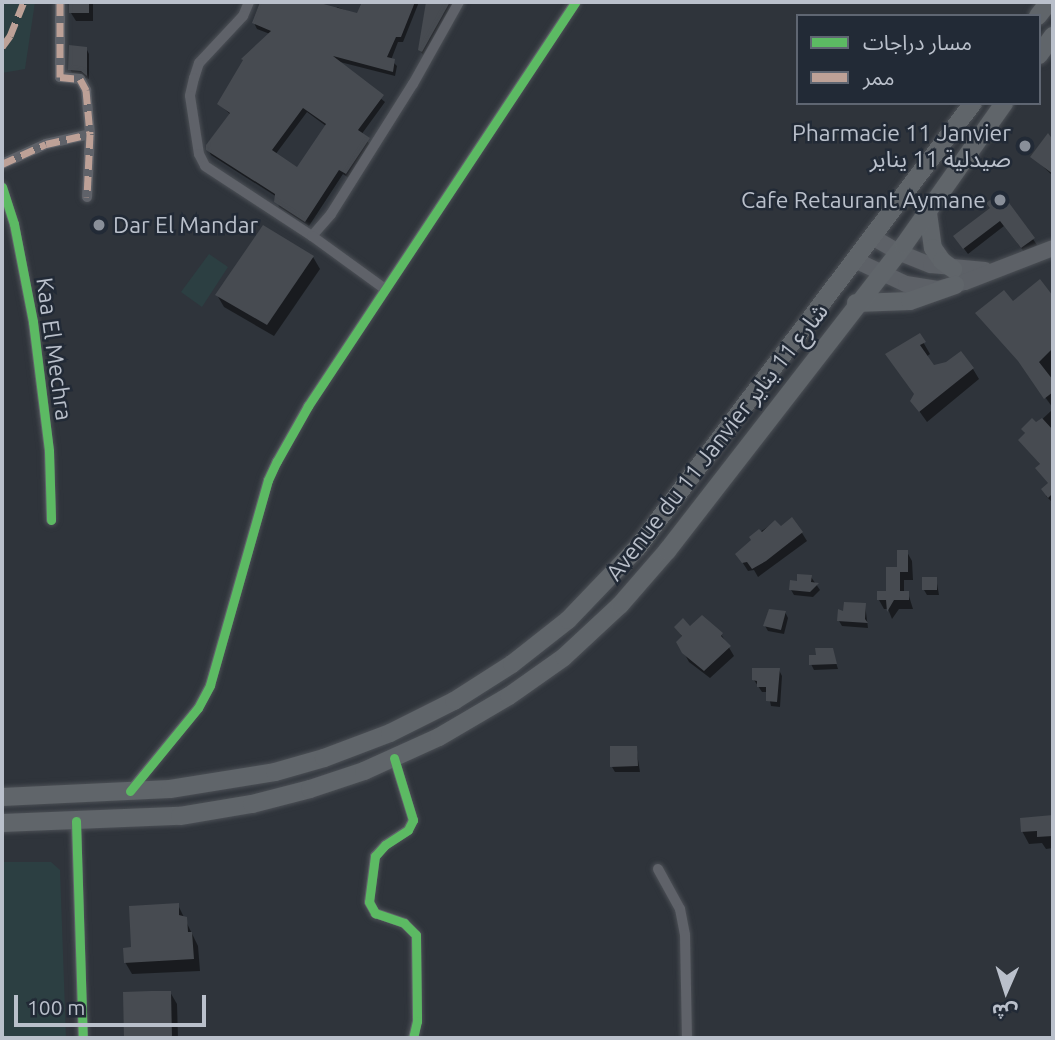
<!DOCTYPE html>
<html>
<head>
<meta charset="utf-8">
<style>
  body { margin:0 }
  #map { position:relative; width:1055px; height:1040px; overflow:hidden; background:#2f343b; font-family:Ubuntu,"Noto Sans Arabic",sans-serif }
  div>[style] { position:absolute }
  .green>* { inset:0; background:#2c3f42 }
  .shadow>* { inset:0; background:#0007 }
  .building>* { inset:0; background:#474b51 }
  .roads { filter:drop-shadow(0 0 2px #4c5056) drop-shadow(0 0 2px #4c5056) }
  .street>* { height:10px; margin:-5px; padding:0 5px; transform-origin:5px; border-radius:5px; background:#5f6269 }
  .secondary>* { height:16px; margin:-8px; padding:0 8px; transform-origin:8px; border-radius:8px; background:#5d6167 }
  .primary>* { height:18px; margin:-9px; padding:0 9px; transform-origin:9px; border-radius:9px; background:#60656a }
  .quiet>* { height:7px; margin-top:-3.5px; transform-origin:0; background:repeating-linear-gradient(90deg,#bda197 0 14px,transparent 0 21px) }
  .cycleway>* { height:9px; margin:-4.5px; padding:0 4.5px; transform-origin:4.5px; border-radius:4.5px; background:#5cba63 }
  .dots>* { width:19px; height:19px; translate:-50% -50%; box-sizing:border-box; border:4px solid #222a36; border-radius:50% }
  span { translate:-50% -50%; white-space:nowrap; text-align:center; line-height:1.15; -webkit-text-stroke:5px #222a36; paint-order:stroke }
  .poi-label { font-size:23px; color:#bac0cb }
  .right { translate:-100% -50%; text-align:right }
  .left { translate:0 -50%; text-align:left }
  .street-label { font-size:23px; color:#bac0cb }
  .frame { position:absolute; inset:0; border:4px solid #bac0cb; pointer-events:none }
  .legend { position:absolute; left:796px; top:14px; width:245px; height:91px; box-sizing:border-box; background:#222a36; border:2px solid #5f6672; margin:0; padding:9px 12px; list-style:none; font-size:21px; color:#bac0cb }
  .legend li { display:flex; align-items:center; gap:14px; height:35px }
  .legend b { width:35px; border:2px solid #5f6672 }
  .north { position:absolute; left:971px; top:956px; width:70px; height:70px; -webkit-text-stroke:5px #222a36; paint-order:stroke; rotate:183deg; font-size:19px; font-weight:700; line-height:28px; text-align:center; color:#bac0cb }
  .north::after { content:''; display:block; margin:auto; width:24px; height:32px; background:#bac0cb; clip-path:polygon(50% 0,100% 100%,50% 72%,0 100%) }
  .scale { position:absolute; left:14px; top:995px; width:192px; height:32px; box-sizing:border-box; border:4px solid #bac0cb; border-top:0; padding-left:9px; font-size:21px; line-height:24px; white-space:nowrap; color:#bac0cb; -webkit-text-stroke:5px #222a36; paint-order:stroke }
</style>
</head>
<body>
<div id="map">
  <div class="green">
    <i style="clip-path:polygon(2px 2px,35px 2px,25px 69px,2px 73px)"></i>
    <i style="clip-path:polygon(209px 254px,228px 267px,202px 307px,181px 292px)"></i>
    <i style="clip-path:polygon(2px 862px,51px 862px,60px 870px,66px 1038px,2px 1038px)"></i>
  </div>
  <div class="shadow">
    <i style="clip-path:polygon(72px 2px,93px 2px,93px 21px,76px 21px,71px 13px)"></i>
    <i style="clip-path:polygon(evenodd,260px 2px,321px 2px,312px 60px,317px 61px,337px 7px,358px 15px,364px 2px,419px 2px,403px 42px,398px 42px,391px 60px,397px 66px,395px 76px,336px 61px,385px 102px,361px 135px,371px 145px,350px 179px,343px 174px,309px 226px,279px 207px,277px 197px,211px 155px,208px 149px,231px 115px,219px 104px,270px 34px,257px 29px,254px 23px,260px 2px,307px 112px,326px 126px,297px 169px,275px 155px,307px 112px)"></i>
    <i style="clip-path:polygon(427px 2px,456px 2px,423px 55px,420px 50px)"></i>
    <i style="clip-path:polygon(86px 48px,89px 54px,89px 79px,73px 75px,70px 69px)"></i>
    <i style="clip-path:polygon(1048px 136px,1053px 141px,1053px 176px,1033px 157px)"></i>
    <i style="clip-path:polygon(992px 208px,1033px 239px,1037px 245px,1025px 253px,1004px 226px,968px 254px,959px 242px)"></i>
    <i style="clip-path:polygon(313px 257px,320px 269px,274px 336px,224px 307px,217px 295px)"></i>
    <i style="clip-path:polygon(1040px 282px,1053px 298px,1053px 408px,1023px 367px,1013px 304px)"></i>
    <i style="clip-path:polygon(919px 335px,930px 354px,926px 357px,933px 367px,973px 369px,979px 379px,927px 422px,912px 401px,915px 395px)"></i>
    <i style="clip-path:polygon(1053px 409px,1053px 501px,1052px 502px,1046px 496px,1050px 484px,1041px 465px,1020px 440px,1026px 435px,1023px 429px,1036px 425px)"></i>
    <i style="clip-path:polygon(775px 522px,780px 529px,802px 533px,807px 541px,758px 577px,754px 570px,748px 571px,737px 554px,753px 541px,751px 538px)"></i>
    <i style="clip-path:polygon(907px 552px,912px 561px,913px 580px,904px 580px,904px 593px,908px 593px,913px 609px,899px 609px,892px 619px,888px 609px,884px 609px,879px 600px,879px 593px,888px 593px)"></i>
    <i style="clip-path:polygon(811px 577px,820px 590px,813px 597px,794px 595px,791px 590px)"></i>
    <i style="clip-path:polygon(936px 578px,939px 595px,927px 595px,924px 590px)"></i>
    <i style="clip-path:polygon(865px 605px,868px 628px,842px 626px,839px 621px,845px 614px)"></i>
    <i style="clip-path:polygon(785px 612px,788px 618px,784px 634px,768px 631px,765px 626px)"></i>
    <i style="clip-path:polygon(676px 627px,721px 634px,734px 656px,710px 678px,689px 662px,678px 642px,683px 638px)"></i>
    <i style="clip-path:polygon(832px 650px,838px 669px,814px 670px,811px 664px,817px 657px)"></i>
    <i style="clip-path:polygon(779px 670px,782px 676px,780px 707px,771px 706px,768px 692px,762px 692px,754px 680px)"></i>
    <i style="clip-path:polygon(636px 747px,640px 772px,615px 772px,612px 767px)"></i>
    <i style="clip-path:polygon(1053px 817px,1053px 848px,1046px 849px,1042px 843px,1029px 844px,1022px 831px,1022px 819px)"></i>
    <i style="clip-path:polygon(178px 905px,198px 946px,200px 971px,132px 974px,125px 962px,133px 949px)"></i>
    <i style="clip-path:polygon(170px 992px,177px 1004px,178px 1038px,126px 1038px,125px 993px)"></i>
  </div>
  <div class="building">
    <i style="clip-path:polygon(69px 2px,89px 2px,89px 13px,69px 13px)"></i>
    <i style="clip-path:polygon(evenodd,260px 2px,316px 2px,357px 13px,362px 2px,415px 2px,401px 37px,396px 37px,387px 57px,395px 59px,393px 72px,333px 56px,384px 95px,358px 130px,370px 138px,346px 174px,339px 170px,305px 222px,274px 202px,275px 194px,206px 150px,206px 145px,230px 113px,217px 104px,243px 60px,241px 59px,271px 31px,252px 23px,260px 2px,303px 108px,326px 124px,297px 167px,272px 150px,303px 108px)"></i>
    <i style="clip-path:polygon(426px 2px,450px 2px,422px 52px,418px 50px)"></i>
    <i style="clip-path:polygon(69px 45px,87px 47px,87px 76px,81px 71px,68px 70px)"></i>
    <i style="clip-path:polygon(1048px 133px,1053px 140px,1053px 174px,1030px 157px)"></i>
    <i style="clip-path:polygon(1001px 192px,1035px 238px,1021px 248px,1000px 221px,963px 249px,953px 236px,990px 208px,986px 203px)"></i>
    <i style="clip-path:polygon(263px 225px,314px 256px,267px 325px,215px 295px)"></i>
    <i style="clip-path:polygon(1040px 279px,1053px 296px,1053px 348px,1039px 362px,1053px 380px,1053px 392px,1044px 399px,1018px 361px,975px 313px,1004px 290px,1013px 301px)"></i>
    <i style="clip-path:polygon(920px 333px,926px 342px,920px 345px,934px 365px,946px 362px,961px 351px,974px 368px,919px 412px,910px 401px,914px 394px,885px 354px)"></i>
    <i style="clip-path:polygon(1032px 418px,1036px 422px,1042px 418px,1053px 430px,1053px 493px,1048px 498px,1041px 489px,1048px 483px,1035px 468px,1040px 464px,1018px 440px,1025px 433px,1021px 429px)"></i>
    <i style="clip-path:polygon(792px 517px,803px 532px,766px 561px,752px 569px,747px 562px,742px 563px,735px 554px,751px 540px,749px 537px,759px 529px,762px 532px,775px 520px,781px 526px)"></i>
    <i style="clip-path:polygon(897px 550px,908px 550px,908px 572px,900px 572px,900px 591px,909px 591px,909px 600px,894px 600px,887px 612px,886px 600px,877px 600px,877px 591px,886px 591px,886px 567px,897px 567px)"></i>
    <i style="clip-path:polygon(797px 574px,812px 575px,811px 582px,819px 583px,810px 592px,789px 590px,790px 580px,797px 581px)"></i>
    <i style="clip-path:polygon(922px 577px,937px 577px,937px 590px,922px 590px)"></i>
    <i style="clip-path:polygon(844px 602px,866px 603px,865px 619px,868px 623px,837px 621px,838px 609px,843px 611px)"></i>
    <i style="clip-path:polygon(769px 609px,786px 611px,781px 630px,763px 626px)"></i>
    <i style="clip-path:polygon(702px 615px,723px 633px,721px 636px,731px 646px,704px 671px,682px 653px,676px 642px,682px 636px,674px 627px,683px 618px,690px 626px)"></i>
    <i style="clip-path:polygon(815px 648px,833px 648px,837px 664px,809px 665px,809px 655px,816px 655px)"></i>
    <i style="clip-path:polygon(752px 668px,780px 668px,777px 702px,766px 701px,766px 687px,757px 687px,757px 681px,752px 680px)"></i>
    <i style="clip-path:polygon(610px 746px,637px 746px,638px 766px,610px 767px)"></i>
    <i style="clip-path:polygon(1053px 815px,1053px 836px,1037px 837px,1037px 831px,1021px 832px,1020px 818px)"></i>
    <i style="clip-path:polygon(179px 903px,179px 915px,187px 917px,188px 932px,192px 932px,194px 959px,124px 963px,123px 948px,131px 947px,129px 906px)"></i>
    <i style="clip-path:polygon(151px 991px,171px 991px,172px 1038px,124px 1038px,123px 992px)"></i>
  </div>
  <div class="roads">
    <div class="street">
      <i style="left:60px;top:2px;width:75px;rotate:90deg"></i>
      <i style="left:60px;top:77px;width:20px;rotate:6deg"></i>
      <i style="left:80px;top:79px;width:13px;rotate:61deg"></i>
      <i style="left:86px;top:90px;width:44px;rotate:84.8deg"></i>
      <i style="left:90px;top:134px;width:63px;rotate:92.7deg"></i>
      <i style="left:249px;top:2px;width:15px;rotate:113deg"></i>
      <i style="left:243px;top:16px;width:64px;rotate:133.1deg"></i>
      <i style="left:199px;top:63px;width:16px;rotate:108deg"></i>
      <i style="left:194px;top:78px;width:18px;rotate:103deg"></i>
      <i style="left:190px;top:96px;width:59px;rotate:81.2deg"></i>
      <i style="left:199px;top:154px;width:13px;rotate:63deg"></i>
      <i style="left:205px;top:166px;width:128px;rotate:33.2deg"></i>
      <i style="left:312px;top:236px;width:29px;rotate:-49deg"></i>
      <i style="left:331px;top:214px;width:154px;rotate:-57.8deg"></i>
      <i style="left:413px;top:84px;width:94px;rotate:-60.7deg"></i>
      <i style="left:2px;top:164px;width:48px;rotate:-24.4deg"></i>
      <i style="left:46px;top:144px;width:45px;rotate:-12.8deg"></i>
      <i style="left:2px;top:187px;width:39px;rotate:72deg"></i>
      <i style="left:14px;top:224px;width:100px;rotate:79deg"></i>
      <i style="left:33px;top:322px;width:130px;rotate:82.9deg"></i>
      <i style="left:49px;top:451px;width:69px;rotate:88.3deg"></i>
      <i style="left:312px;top:236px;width:90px;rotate:36deg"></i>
      <i style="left:394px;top:758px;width:65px;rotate:73deg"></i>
      <i style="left:413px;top:820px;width:11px;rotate:117deg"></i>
      <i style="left:408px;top:830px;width:27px;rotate:147deg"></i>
      <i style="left:385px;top:845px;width:15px;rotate:132deg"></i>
      <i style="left:375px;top:856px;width:46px;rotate:97.4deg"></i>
      <i style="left:369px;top:902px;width:13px;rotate:61deg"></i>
      <i style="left:375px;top:913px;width:31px;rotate:19deg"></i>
      <i style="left:404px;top:923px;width:17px;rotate:45deg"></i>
      <i style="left:416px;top:935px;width:86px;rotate:89.3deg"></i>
      <i style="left:417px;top:1021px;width:17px;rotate:103deg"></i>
      <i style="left:130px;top:791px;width:107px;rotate:-50.7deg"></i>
      <i style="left:198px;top:708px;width:26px;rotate:-62deg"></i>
      <i style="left:210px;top:685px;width:213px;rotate:-74.2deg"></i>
      <i style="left:268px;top:480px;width:21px;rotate:-65deg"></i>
      <i style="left:277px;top:461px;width:63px;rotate:-60.6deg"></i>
      <i style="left:308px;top:406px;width:484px;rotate:-56.5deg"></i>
      <i style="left:76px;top:821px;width:217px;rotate:88.2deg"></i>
      <i style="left:658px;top:869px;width:46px;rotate:61.2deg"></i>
      <i style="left:680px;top:909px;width:26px;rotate:79deg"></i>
      <i style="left:685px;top:935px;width:103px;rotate:88.9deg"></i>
    </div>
    <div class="secondary">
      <i style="left:874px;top:238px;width:28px;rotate:30deg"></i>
      <i style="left:898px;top:252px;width:35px;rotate:22deg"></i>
      <i style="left:931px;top:265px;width:54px;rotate:5.3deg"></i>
      <i style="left:857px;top:261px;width:54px;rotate:25.1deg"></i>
      <i style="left:906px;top:284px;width:32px;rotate:9deg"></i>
      <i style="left:938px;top:289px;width:28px;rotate:-15deg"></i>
      <i style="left:965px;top:282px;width:94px;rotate:-21.1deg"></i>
    </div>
    <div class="primary">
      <i style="left:1038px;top:16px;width:18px;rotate:-52deg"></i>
      <i style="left:1039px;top:55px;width:24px;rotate:-54deg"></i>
      <i style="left:928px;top:213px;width:35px;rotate:82deg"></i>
      <i style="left:933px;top:248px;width:16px;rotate:55deg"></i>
      <i style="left:942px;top:261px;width:14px;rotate:36deg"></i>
      <i style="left:856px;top:303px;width:54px;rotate:-2.1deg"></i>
      <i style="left:910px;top:301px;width:48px;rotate:-19.6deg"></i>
      <i style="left:2px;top:797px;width:168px;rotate:-2.7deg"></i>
      <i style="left:170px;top:789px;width:106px;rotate:-9.2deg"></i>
      <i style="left:275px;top:772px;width:51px;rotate:-15.9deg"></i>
      <i style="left:324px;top:758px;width:71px;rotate:-20.7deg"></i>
      <i style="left:390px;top:733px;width:72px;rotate:-26.6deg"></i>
      <i style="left:454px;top:701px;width:69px;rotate:-32.5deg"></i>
      <i style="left:512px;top:664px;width:71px;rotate:-38.2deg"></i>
      <i style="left:568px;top:620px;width:101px;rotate:-46.2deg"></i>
      <i style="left:638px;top:547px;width:556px;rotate:-52.97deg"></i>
      <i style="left:2px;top:823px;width:178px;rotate:-2.3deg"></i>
      <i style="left:180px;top:816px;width:73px;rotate:-9.5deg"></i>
      <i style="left:252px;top:804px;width:60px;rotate:-14.5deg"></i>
      <i style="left:310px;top:789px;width:57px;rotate:-18.4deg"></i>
      <i style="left:364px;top:771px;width:82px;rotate:-24.4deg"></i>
      <i style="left:439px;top:737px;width:81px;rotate:-30.4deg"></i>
      <i style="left:509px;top:696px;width:67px;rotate:-35.3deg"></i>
      <i style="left:564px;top:657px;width:76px;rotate:-42.9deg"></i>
      <i style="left:620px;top:605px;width:72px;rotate:-49deg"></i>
      <i style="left:667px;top:551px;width:387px;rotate:-52.2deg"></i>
      <i style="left:904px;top:245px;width:174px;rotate:-54.8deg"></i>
    </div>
  </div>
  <div class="quiet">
    <i style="left:60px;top:2px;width:75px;rotate:90deg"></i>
    <i style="left:60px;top:77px;width:20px;rotate:6deg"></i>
    <i style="left:80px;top:79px;width:13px;rotate:61deg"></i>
    <i style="left:86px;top:90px;width:44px;rotate:84.8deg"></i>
    <i style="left:90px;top:134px;width:63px;rotate:92.7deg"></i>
    <i style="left:2px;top:47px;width:14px;rotate:-54deg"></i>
    <i style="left:10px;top:36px;width:37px;rotate:-68deg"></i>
    <i style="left:2px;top:164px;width:48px;rotate:-24.4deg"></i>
    <i style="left:46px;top:144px;width:45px;rotate:-12.8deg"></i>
  </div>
  <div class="cycleway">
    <i style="left:2px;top:187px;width:39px;rotate:72deg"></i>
    <i style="left:14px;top:224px;width:100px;rotate:79deg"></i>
    <i style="left:33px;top:322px;width:130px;rotate:82.9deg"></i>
    <i style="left:49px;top:451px;width:69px;rotate:88.3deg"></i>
    <i style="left:394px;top:758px;width:65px;rotate:73deg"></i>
    <i style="left:413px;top:820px;width:11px;rotate:117deg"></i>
    <i style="left:408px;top:830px;width:27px;rotate:147deg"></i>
    <i style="left:385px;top:845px;width:15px;rotate:132deg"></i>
    <i style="left:375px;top:856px;width:46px;rotate:97.4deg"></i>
    <i style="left:369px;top:902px;width:13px;rotate:61deg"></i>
    <i style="left:375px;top:913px;width:31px;rotate:19deg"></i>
    <i style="left:404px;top:923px;width:17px;rotate:45deg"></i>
    <i style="left:416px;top:935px;width:86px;rotate:89.3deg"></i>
    <i style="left:417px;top:1021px;width:17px;rotate:103deg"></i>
    <i style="left:130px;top:791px;width:107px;rotate:-50.7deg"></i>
    <i style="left:198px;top:708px;width:26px;rotate:-62deg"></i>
    <i style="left:210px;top:685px;width:213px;rotate:-74.2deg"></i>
    <i style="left:268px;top:480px;width:21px;rotate:-65deg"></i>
    <i style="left:277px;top:461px;width:63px;rotate:-60.6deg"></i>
    <i style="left:308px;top:406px;width:484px;rotate:-56.5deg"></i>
    <i style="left:76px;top:821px;width:217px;rotate:88.2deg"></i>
  </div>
  <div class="dots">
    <i style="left:1025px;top:146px;background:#898f99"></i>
    <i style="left:1000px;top:200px;background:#898f99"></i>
    <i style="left:99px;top:225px;background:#898f99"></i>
  </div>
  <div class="poi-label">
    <span class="right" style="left:1011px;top:146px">Pharmacie 11 Janvier<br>صيدلية 11 يناير</span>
    <span class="right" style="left:986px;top:200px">Cafe Retaurant Aymane</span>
    <span class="left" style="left:113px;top:225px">Dar El Mandar</span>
  </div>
  <div class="street-label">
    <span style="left:54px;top:349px;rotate:82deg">Kaa El Mechra</span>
    <span style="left:717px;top:442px;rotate:-52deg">Avenue du 11 Janvier شارع 11 يناير</span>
  </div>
  <div class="frame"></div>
  <ul class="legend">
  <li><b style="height:9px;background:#5cba63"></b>مسار دراجات</li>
  <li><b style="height:9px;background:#bda197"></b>ممر</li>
  </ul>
  <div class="north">ش</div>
  <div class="scale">100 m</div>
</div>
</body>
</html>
